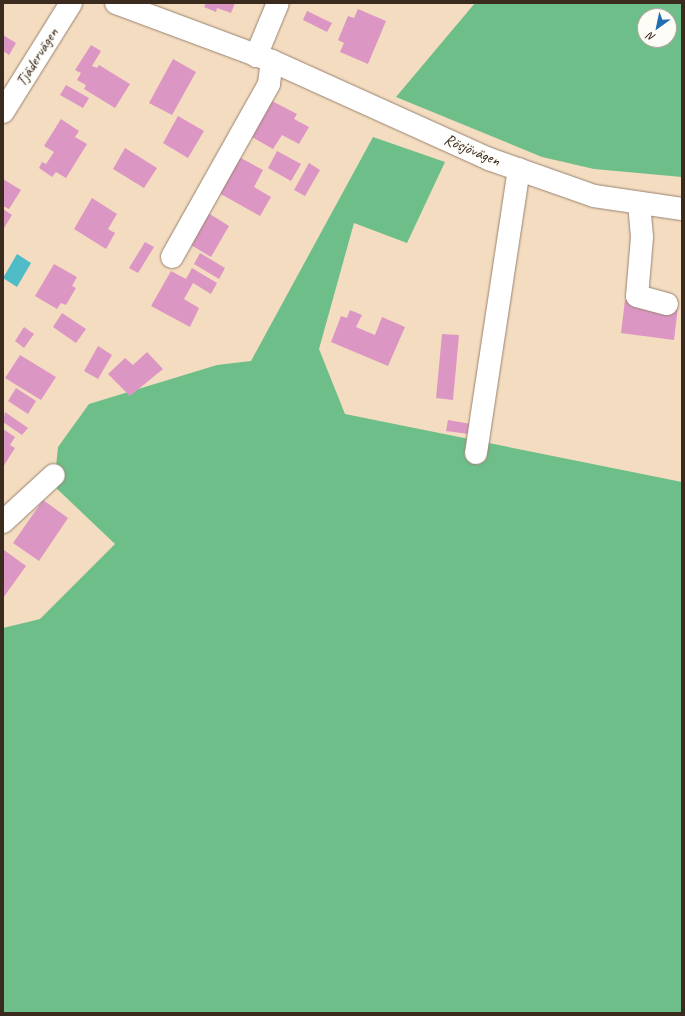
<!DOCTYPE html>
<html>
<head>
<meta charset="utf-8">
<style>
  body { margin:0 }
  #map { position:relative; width:685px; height:1016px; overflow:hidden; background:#f4dcc1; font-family:Caveat,sans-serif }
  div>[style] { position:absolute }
  .forest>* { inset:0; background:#6ebe89 }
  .water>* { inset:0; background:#4fbcc8 }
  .building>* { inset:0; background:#dc96c3 }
  .roads { filter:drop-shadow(0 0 1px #988370) drop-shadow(0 0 1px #988370) }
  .minor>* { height:22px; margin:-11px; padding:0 11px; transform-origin:11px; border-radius:11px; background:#fff }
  span { translate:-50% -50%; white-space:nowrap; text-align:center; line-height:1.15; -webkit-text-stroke:3px #fdfcf7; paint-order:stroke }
  .street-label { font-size:16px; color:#3b2a1e }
  .frame { position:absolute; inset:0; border:4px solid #3b2a1e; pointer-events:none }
  .north { position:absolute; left:637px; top:8px; width:40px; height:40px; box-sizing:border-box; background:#fdfcf7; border:1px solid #afa8a0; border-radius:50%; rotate:213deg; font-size:11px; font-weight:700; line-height:16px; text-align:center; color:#3b2a1e }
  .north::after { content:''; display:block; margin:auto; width:14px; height:18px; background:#1f6fb2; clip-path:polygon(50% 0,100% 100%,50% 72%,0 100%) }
</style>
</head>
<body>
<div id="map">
  <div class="forest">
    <i style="clip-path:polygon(evenodd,475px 3px,682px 3px,682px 177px,594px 169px,542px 157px,396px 97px,475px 3px,645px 16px,669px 16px,669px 40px,645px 40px,645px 16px)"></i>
    <i style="clip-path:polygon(373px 137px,445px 162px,407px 243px,354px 223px,319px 349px,345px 414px,682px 482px,682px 1013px,3px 1013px,3px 628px,40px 619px,115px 544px,54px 486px,58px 447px,89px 404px,217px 365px,251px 361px)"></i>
  </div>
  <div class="water">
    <i style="clip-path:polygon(17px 254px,31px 263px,17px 287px,3px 278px)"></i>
  </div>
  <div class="building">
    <i style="clip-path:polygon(206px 3px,235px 3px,231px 13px,217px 8px,216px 12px,204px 7px)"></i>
    <i style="clip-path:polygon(358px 9px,386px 21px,368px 64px,340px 52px,344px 43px,338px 40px,348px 16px,354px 18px)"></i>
    <i style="clip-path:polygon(307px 11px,332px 23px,327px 32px,303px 20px)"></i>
    <i style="clip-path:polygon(3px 35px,16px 43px,9px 55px,3px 51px)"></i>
    <i style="clip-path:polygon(91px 45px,101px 51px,92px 66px,97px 68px,99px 65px,130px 84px,115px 108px,84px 89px,86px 85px,77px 80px,81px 73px,75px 70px)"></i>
    <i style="clip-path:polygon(173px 59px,196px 72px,172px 115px,149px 103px)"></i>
    <i style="clip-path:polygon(66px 85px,89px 98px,83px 108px,60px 95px)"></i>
    <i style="clip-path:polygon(272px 101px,297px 114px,294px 119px,309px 127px,299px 144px,282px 135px,273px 149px,252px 137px)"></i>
    <i style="clip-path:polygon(178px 116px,204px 131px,188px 158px,163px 143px)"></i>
    <i style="clip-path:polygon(61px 119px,79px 131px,75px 137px,87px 144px,66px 178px,56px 172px,52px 177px,39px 168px,42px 162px,46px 164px,54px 152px,44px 146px)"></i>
    <i style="clip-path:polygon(125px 148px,157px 168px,144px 188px,113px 169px)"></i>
    <i style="clip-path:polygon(277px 151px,301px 164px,291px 181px,268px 168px)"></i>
    <i style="clip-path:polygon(239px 157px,263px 170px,254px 187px,271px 197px,260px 216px,219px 193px)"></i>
    <i style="clip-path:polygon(309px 163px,320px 170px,305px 196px,294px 190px)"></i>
    <i style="clip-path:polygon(3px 179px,21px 190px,9px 209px,3px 206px)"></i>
    <i style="clip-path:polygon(92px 198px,117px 214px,108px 229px,115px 233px,106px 249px,74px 229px)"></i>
    <i style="clip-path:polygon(3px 209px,12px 215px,4px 228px,3px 227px)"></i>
    <i style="clip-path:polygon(205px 211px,229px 226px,211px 257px,186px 242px)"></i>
    <i style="clip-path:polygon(145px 242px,154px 247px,138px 273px,129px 268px)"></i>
    <i style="clip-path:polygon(200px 253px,225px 268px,219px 279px,194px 264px)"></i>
    <i style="clip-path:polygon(54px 264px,77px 277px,72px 286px,76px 288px,66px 305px,61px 303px,57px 309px,35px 296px)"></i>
    <i style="clip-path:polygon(192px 268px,217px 283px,211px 294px,193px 283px,184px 299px,199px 308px,190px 327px,151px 306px,171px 271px,186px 279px)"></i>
    <i style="clip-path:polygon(625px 300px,678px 307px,674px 340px,621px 333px)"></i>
    <i style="clip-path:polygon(350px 310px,362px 315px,356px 327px,375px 335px,382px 317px,405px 327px,388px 366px,331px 342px,341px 316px,347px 318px)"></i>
    <i style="clip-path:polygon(62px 313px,86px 329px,76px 343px,53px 327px)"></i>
    <i style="clip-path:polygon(24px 327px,34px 334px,24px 348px,15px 341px)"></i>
    <i style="clip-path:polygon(442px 334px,459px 335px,453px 400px,436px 398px)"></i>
    <i style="clip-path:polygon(98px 346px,112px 355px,98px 379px,84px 371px)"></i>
    <i style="clip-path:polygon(147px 352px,163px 369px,130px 396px,108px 374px,125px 358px,133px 365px)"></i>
    <i style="clip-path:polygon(20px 355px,56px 377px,41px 400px,5px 378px)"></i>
    <i style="clip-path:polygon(16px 388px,36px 401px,28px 414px,8px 401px)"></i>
    <i style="clip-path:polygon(5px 412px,28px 428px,22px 435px,3px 422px)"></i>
    <i style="clip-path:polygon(448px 420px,471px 424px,469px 434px,446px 431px)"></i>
    <i style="clip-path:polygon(3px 429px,15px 437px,10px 445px,15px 448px,3px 467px)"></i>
    <i style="clip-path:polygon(43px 500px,68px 518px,39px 561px,13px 543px)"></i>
    <i style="clip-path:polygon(4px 550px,26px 566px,3px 598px,3px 551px)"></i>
  </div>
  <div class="roads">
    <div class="minor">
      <i style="left:116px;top:3px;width:166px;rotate:20.4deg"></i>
      <i style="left:272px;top:61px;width:238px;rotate:24.3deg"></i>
      <i style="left:489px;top:159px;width:111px;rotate:19.4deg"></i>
      <i style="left:594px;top:196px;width:89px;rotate:8.4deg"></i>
      <i style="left:256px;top:56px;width:57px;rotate:-67.5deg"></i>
      <i style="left:3px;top:112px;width:128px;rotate:-58deg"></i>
      <i style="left:639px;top:203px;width:34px;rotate:85deg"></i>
      <i style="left:642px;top:237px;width:59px;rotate:94.8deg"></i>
      <i style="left:637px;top:296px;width:31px;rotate:15deg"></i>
      <i style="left:172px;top:257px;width:198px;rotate:-60.7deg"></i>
      <i style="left:269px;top:84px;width:23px;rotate:-83deg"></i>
      <i style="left:476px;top:453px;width:287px;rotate:-81.4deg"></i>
      <i style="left:3px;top:522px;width:69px;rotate:-42.7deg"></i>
    </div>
  </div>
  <div class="street-label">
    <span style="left:37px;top:57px;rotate:-58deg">Tjädervägen</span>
    <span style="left:472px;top:150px;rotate:23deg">Rösjövägen</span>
  </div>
  <div class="frame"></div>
  <div class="north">N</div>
</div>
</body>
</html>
